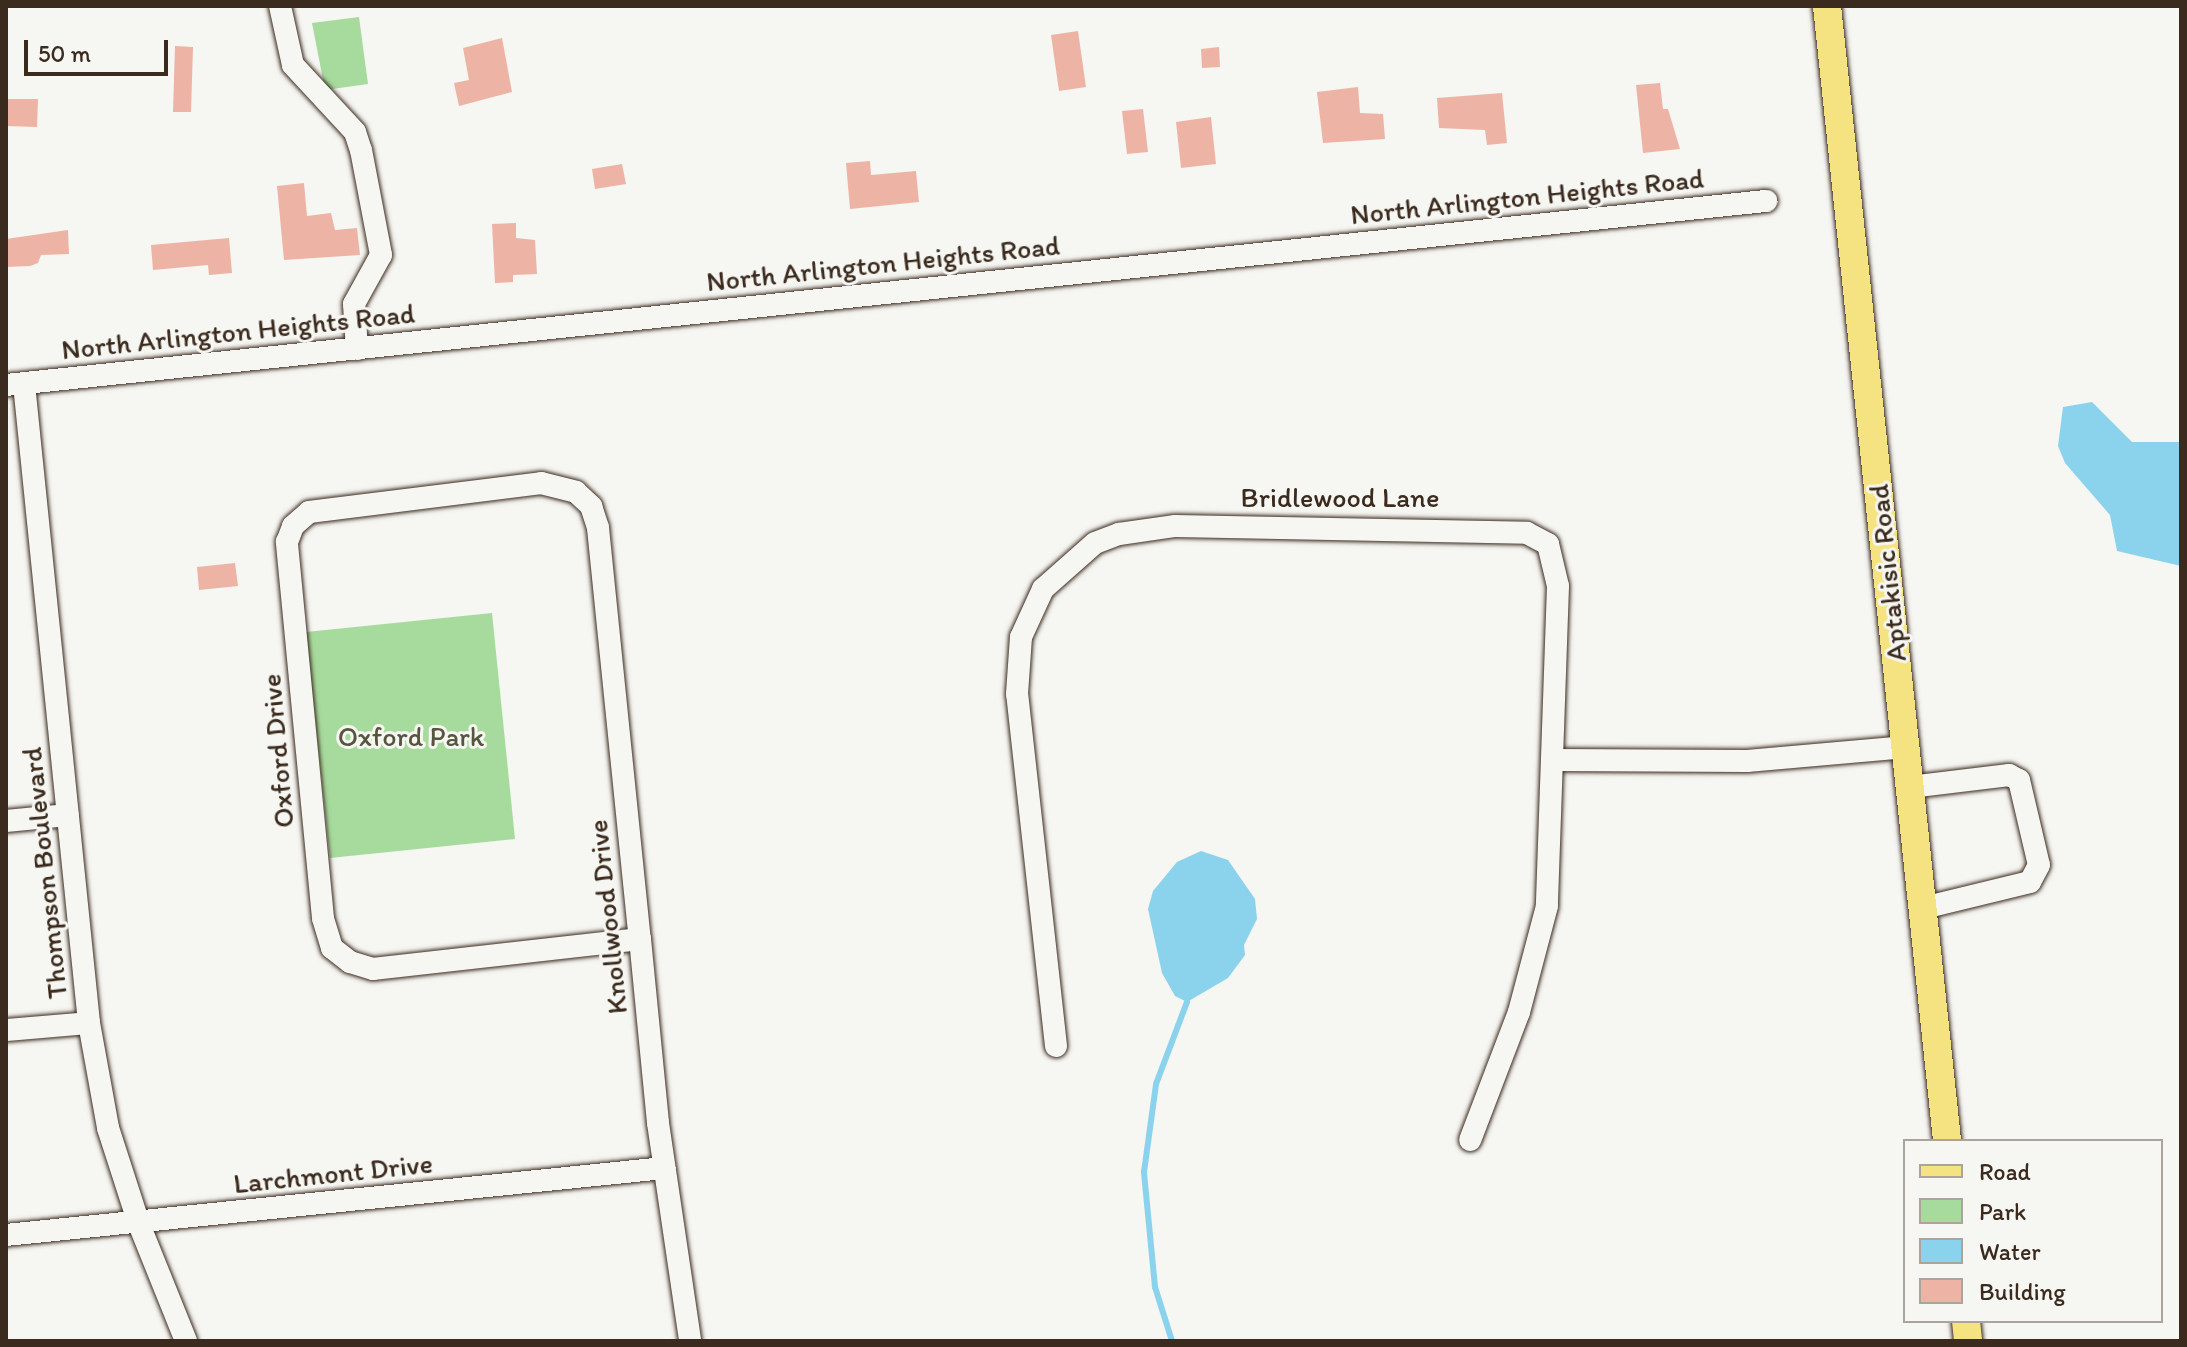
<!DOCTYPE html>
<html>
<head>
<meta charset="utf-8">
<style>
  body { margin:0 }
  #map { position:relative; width:2187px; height:1347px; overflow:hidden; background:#f6f6f2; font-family:Itim,sans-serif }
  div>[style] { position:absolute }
  .green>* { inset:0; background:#a7db9d }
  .water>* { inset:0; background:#8bd3ec }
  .stream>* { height:6px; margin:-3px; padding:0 3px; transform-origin:3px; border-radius:3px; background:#8bd3ec }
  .building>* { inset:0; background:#edb4a5 }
  .roads { filter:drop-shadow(0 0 2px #3b2a1e) drop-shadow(0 0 2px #3b2a1e) }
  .minor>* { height:22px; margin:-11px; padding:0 11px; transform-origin:11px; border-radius:11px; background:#f6f6f2 }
  .major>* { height:28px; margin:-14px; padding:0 14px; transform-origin:14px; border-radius:14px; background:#f5e382 }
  span { translate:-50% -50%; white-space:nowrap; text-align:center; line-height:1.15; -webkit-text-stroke:6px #f6f6f2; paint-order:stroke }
  .street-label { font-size:28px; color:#3b2a1e }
  .park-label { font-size:28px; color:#56563e }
  .frame { position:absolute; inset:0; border:8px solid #3b2a1e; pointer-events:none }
  .legend { position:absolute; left:1903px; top:1139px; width:260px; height:184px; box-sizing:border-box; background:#f6f6f2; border:2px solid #aba49d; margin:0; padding:10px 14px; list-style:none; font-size:24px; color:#3b2a1e }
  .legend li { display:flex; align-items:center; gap:16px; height:40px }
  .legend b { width:40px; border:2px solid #aba49d }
  .scale { position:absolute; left:24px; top:40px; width:144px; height:36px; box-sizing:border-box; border:4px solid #3b2a1e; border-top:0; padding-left:10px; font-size:24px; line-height:28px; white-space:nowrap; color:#3b2a1e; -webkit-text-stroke:6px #f6f6f2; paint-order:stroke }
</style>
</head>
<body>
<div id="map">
  <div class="green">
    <i style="clip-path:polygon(359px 17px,368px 84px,325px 90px,312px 23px)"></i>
    <i style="clip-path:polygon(492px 613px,515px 839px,330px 858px,306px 632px)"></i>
  </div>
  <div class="water">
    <i style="clip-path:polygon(2092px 402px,2132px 442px,2181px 442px,2181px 566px,2117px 551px,2110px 515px,2065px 463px,2058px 446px,2063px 407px)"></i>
    <i style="clip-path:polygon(1201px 851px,1228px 860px,1255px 899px,1257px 919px,1244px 945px,1245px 955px,1228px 978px,1187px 1002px,1175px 996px,1162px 973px,1148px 909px,1153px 891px,1177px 862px)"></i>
  </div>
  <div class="stream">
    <i style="left:1172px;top:1341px;width:57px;rotate:-107.5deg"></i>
    <i style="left:1155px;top:1287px;width:116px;rotate:-95.5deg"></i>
    <i style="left:1144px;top:1172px;width:89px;rotate:-82.2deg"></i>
    <i style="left:1156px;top:1084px;width:88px;rotate:-69.3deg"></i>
  </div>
  <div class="building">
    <i style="clip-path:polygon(1078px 31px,1086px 87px,1059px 91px,1051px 35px)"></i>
    <i style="clip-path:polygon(502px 38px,512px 92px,459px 106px,454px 83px,469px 80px,463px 48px)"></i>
    <i style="clip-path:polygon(175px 46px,193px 47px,191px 112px,173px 112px)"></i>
    <i style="clip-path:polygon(1219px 47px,1220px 67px,1202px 68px,1201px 49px)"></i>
    <i style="clip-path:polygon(1660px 83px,1663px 109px,1668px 109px,1680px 149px,1643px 153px,1636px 85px)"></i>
    <i style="clip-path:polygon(1358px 87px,1360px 113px,1383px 114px,1385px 139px,1323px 143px,1317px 92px)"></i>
    <i style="clip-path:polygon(1502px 93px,1507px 143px,1487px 145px,1485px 130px,1439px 128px,1437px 98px)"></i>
    <i style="clip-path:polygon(6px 99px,38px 99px,37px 127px,6px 126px)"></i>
    <i style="clip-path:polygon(1143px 109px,1148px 152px,1127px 154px,1122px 111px)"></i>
    <i style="clip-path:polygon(1211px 117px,1216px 164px,1181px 168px,1176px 122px)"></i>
    <i style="clip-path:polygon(870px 161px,871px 175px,916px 171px,919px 202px,850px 209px,846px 163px)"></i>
    <i style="clip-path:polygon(622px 164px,626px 184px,595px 189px,592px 169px)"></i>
    <i style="clip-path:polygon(304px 183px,307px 216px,331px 213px,335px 230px,357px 228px,360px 255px,284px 260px,277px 186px)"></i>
    <i style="clip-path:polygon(516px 223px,516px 238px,535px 240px,537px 274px,513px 275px,513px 282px,495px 283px,492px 224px)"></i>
    <i style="clip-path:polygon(68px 230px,69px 254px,41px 255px,38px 263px,30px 266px,6px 267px,6px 239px)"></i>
    <i style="clip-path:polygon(229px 238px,232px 273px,209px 275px,208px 265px,153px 270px,151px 245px)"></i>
    <i style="clip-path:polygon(235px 563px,238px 586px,199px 590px,197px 567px)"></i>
  </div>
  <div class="roads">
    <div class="minor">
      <i style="left:280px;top:6px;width:60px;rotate:77.6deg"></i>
      <i style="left:293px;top:65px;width:91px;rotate:47.2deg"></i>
      <i style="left:355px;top:132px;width:19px;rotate:72deg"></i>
      <i style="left:361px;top:150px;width:107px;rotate:79.2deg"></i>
      <i style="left:381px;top:255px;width:56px;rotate:118.9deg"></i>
      <i style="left:354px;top:304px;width:45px;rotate:86.2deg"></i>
      <i style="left:24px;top:384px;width:642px;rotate:84.19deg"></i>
      <i style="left:89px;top:1023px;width:107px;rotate:79.7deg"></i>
      <i style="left:108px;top:1128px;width:101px;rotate:72.1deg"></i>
      <i style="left:139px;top:1224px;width:126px;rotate:68.1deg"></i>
      <i style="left:6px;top:385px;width:1770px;rotate:-5.97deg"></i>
      <i style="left:1554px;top:760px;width:193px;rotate:0.3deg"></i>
      <i style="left:1747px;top:761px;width:160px;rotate:-5deg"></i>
      <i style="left:1910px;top:787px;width:100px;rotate:-6.9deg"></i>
      <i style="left:2009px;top:775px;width:11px;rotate:27deg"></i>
      <i style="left:2019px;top:780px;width:87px;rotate:76.8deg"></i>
      <i style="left:2039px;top:865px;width:19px;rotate:118deg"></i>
      <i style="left:2030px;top:882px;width:110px;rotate:166.3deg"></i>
      <i style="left:6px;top:821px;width:62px;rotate:-5.5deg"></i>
      <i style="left:640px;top:939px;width:269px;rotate:173.6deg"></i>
      <i style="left:373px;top:969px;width:24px;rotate:-163deg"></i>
      <i style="left:350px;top:962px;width:23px;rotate:-142deg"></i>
      <i style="left:332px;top:948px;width:31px;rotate:-107deg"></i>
      <i style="left:323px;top:918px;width:378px;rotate:-95.5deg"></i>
      <i style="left:287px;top:542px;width:17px;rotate:-69deg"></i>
      <i style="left:293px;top:526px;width:21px;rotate:-41deg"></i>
      <i style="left:309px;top:512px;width:234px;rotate:-7.1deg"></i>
      <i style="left:541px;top:483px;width:36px;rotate:14deg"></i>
      <i style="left:576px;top:492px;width:21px;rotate:43deg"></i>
      <i style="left:591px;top:506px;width:23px;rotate:72deg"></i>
      <i style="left:598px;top:528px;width:413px;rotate:84.2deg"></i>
      <i style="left:640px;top:939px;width:185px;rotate:84.4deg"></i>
      <i style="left:658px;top:1123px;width:220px;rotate:81.6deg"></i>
      <i style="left:6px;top:1030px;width:83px;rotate:-4.8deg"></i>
      <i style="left:1056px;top:1046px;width:354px;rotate:-96.3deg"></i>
      <i style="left:1017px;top:694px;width:57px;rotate:-86deg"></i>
      <i style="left:1021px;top:637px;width:53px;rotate:-65.4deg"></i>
      <i style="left:1043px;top:589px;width:69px;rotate:-41.5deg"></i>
      <i style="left:1095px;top:543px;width:26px;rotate:-21deg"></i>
      <i style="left:1119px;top:534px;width:57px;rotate:-8.1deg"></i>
      <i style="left:1175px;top:526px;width:352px;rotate:1.1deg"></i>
      <i style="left:1527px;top:533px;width:24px;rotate:28deg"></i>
      <i style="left:1548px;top:544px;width:43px;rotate:76.6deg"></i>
      <i style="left:1558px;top:586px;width:320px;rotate:92deg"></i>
      <i style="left:1547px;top:906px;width:110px;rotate:104.8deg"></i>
      <i style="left:1519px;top:1012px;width:137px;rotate:110.9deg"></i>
      <i style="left:6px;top:1235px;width:662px;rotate:-5.81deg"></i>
    </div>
    <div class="major">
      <i style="left:1827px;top:6px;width:1141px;rotate:83.96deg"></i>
      <i style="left:1966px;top:1321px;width:20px;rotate:84deg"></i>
    </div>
  </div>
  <div class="street-label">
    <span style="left:1527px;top:196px;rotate:-6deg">North Arlington Heights Road</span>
    <span style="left:883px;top:263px;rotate:-6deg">North Arlington Heights Road</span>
    <span style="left:238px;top:331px;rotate:-6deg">North Arlington Heights Road</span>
    <span style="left:1340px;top:497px">Bridlewood Lane</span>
    <span style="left:1887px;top:573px;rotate:-96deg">Aptakisic Road</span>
    <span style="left:277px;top:751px;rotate:-95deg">Oxford Drive</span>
    <span style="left:44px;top:873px;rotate:-96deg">Thompson Boulevard</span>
    <span style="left:607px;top:917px;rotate:-96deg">Knollwood Drive</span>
    <span style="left:333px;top:1173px;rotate:-6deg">Larchmont Drive</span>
  </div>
  <div class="park-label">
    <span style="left:411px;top:736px">Oxford Park</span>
  </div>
  <div class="frame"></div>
  <ul class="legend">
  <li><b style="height:10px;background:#f5e382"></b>Road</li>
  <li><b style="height:22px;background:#a7db9d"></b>Park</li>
  <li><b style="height:22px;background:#8bd3ec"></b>Water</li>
  <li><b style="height:22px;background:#edb4a5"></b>Building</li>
  </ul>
  <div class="scale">50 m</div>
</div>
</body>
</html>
